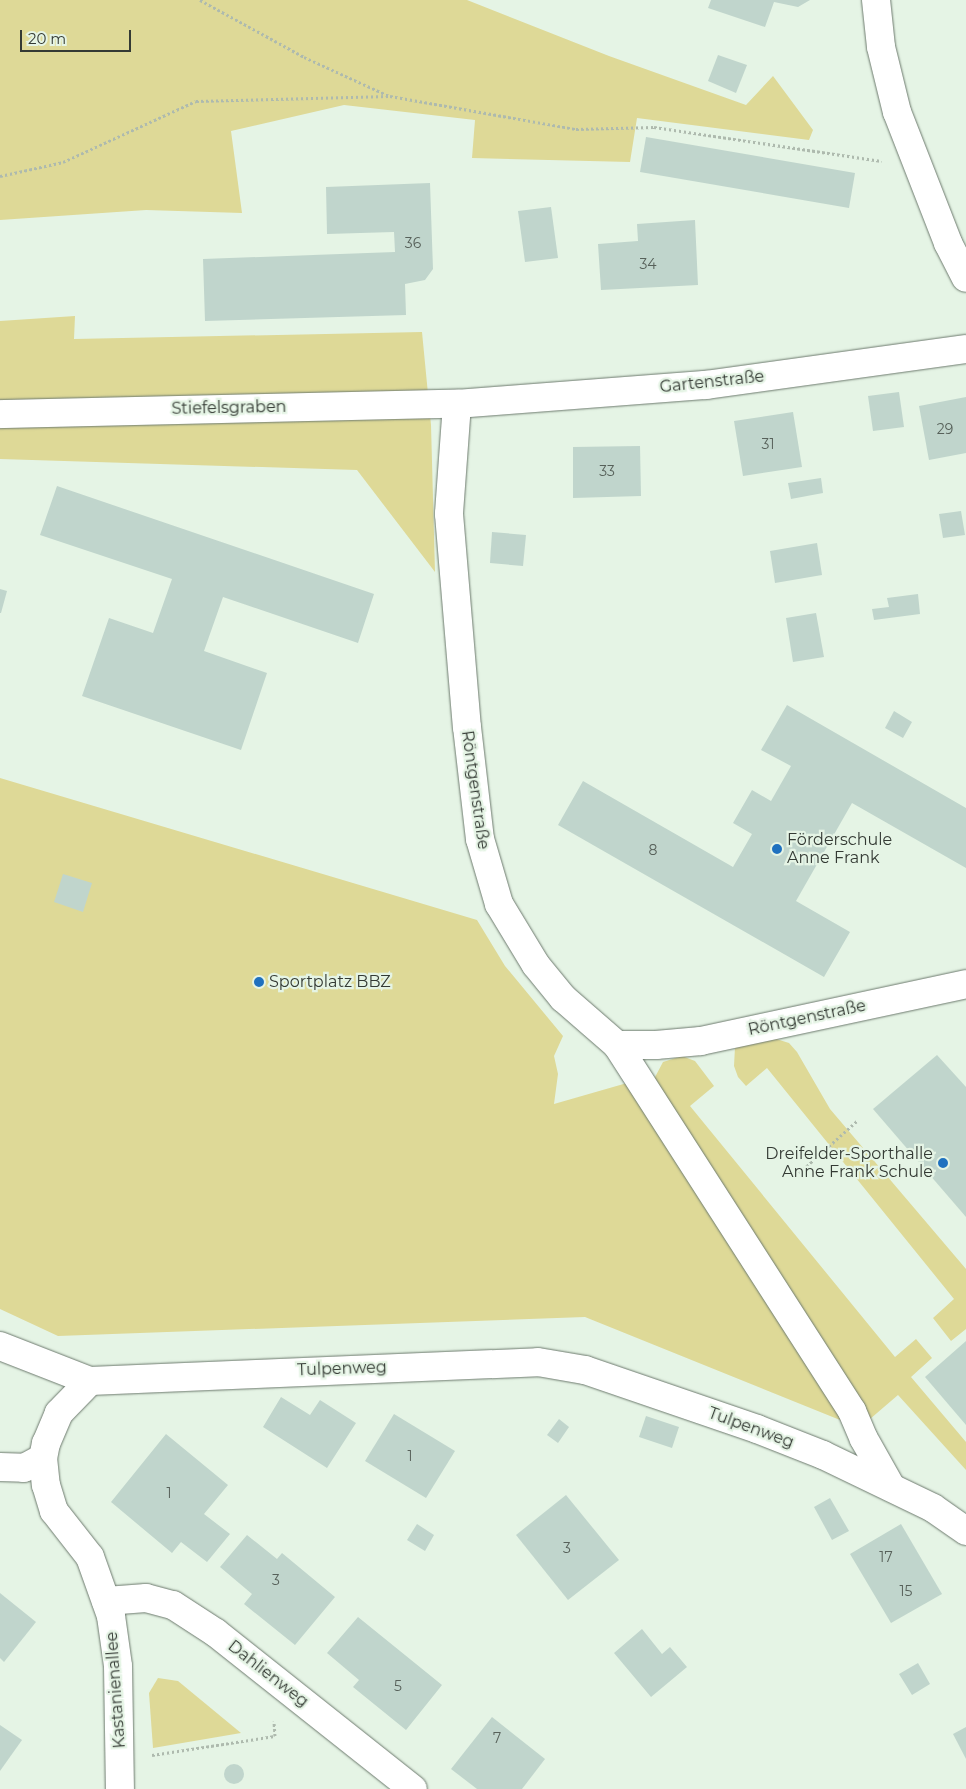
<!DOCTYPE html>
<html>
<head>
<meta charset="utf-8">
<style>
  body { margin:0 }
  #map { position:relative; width:966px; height:1789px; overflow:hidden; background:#e5f4e5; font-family:Montserrat,sans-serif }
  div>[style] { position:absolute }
  .green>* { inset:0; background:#ded997 }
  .building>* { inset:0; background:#c0d5cc }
  .round { border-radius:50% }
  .path>* { height:3px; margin-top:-1.5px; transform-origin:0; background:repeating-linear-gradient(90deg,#aebaae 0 2.5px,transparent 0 5px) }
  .roads { filter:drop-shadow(0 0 1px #6d7a6e) drop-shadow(0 0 1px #6d7a6e) }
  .minor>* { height:28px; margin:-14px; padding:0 14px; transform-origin:14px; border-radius:14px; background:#fff }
  .dots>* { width:14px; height:14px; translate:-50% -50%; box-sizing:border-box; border:2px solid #e5f4e5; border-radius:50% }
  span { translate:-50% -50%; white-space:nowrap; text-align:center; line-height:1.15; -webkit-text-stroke:4.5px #e5f4e5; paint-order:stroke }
  .number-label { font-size:14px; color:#57615a }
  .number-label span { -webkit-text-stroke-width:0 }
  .street-label { font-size:16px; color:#343a34 }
  .poi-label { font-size:16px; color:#343a34 }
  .left { translate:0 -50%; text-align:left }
  .right { translate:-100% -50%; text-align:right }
  .scale { position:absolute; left:20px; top:30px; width:111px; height:22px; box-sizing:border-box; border:2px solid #343a34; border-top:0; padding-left:6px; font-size:15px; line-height:18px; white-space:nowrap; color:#343a34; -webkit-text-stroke:4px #e5f4e5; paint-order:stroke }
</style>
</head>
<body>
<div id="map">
  <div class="green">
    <i style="clip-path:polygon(0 0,467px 0,609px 56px,746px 105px,773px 76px,813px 130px,809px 140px,637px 118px,630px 162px,472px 158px,475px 120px,344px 105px,231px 131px,242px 213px,146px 210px,0 220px)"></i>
    <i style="clip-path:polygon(75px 316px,74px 339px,422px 332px,431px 425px,435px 572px,357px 470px,0 459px,0 321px)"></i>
    <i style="clip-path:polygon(0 778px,477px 920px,505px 966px,563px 1036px,554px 1056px,558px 1074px,554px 1104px,627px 1083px,845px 1422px,585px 1317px,58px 1336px,0 1309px)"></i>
    <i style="clip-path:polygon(773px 1038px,789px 1043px,797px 1052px,830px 1109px,966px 1269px,966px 1329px,951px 1341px,933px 1318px,954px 1299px,767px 1068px,746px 1086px,738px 1077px,734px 1066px,735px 1047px)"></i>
    <i style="clip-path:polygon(682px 1056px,695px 1061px,714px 1086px,690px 1106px,895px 1357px,916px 1339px,932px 1358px,911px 1377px,966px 1442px,966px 1470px,898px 1395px,870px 1419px,654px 1079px,663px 1062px)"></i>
    <i style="clip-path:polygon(158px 1678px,178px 1681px,241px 1733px,153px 1748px,149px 1693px)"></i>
  </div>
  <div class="building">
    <i style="clip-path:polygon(711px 0,810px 0,798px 7px,774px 2px,765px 27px,708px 8px)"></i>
    <i style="clip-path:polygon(718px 55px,747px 65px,736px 93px,708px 81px)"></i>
    <i style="clip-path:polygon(646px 137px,855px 173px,849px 208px,640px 172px)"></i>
    <i style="clip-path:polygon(430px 183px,433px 269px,425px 280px,405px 284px,406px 315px,205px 321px,203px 259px,395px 252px,394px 232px,327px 234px,326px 187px)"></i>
    <i style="clip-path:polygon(551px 207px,558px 258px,525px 262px,518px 211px)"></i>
    <i style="clip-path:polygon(695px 220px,698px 285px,601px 290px,598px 244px,638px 241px,637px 224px)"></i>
    <i style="clip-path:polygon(899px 392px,904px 427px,873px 431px,868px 396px)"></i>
    <i style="clip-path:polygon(966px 397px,966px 453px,929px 460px,919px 406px)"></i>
    <i style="clip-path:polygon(793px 412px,802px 467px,743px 476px,734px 421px)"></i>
    <i style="clip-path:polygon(640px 446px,641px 496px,573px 498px,573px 447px)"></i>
    <i style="clip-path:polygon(821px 478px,823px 493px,791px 499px,788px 483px)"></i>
    <i style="clip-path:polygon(57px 486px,374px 594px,358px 643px,223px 597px,204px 651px,267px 673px,241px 750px,82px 696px,109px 618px,153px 633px,172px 579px,40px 535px)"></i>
    <i style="clip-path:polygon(961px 511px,965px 535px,943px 538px,939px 514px)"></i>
    <i style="clip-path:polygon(492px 532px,526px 535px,523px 566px,490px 563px)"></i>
    <i style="clip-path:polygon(817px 543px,822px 575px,775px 583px,770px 551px)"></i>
    <i style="clip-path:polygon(0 589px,7px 591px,1px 613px,0 613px)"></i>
    <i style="clip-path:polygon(918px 594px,920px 614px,874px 620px,872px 609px,889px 607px,887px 598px)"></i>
    <i style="clip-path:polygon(816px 613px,824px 657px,793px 662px,786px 618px)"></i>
    <i style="clip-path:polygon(787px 705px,966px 808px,966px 868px,852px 803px,796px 901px,850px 932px,824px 977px,558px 825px,583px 781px,733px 867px,752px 834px,733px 823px,752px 790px,771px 801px,791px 766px,761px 750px)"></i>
    <i style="clip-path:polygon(894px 711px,912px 722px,903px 738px,885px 728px)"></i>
    <i style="clip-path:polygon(63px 874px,92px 883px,83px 912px,54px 902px)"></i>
    <i style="clip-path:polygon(937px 1055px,966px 1087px,966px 1217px,873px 1109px)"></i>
    <i style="clip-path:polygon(966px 1341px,966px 1425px,925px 1377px)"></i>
    <i style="clip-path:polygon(281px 1397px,310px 1415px,320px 1400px,356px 1423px,327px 1468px,263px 1427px)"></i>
    <i style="clip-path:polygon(394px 1414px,455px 1451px,426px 1498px,365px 1461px)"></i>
    <i style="clip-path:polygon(646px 1416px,679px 1427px,672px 1448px,639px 1437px)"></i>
    <i style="clip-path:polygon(559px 1419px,569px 1427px,558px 1443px,547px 1435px)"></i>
    <i style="clip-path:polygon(166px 1434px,228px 1485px,204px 1514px,230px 1534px,207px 1562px,181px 1542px,172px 1553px,111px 1502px)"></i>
    <i style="clip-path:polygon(566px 1495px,619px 1560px,568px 1600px,516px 1535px)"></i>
    <i style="clip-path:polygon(830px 1498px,849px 1531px,832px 1540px,814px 1507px)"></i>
    <i style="clip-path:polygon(417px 1524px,434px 1535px,425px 1551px,407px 1540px)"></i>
    <i style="clip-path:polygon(901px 1524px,942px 1594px,891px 1623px,850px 1554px)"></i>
    <i style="clip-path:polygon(247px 1535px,277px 1559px,282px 1553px,335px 1597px,295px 1645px,244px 1604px,252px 1594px,220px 1567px)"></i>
    <i style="clip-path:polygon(0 1593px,36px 1622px,4px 1662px,0 1658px)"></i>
    <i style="clip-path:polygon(358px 1617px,442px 1685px,406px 1730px,353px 1687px,359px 1680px,327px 1653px)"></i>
    <i style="clip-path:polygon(642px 1629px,662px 1654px,670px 1647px,687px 1667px,651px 1697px,614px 1653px)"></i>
    <i style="clip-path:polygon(918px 1663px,930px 1684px,912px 1695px,899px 1674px)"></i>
    <i style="clip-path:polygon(492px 1717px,545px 1759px,522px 1789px,477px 1789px,451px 1769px)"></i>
    <i style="clip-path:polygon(0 1725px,22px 1740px,0 1771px)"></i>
    <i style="clip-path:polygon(966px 1727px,966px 1759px,953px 1734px)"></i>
    <i class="round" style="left:224px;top:1764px;width:20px;height:20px"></i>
  </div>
  <div class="path">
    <i style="left:200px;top:0;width:119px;rotate:28.7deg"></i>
    <i style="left:304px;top:57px;width:94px;rotate:24.6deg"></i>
    <i style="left:0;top:176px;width:65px;rotate:-12.5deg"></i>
    <i style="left:63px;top:162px;width:146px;rotate:-24.6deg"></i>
    <i style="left:196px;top:101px;width:194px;rotate:-1.5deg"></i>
    <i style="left:390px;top:96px;width:189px;rotate:10.1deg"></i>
    <i style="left:576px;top:129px;width:78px;rotate:-1.5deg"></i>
    <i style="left:654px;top:127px;width:230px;rotate:8.5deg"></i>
    <i style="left:799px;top:1173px;width:78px;rotate:-41.9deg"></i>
    <i style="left:152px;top:1755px;width:124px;rotate:-8.8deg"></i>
    <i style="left:275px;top:1736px;width:15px;rotate:-94deg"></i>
  </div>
  <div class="roads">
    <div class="minor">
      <i style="left:876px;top:0;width:47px;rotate:83.9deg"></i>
      <i style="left:881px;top:47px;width:67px;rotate:76.2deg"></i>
      <i style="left:897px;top:112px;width:141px;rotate:68.7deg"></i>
      <i style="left:948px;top:243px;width:39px;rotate:63deg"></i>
      <i style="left:457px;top:404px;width:110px;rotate:94.2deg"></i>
      <i style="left:449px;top:514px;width:214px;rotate:85.2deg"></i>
      <i style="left:467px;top:727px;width:113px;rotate:83.4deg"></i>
      <i style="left:480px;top:839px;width:68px;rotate:73.7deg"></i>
      <i style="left:499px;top:904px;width:71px;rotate:58.8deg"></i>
      <i style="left:536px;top:965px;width:43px;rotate:50.7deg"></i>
      <i style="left:563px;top:998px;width:72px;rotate:41deg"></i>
      <i style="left:617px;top:1045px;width:39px"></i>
      <i style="left:656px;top:1045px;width:45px;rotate:-5.1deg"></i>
      <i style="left:701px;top:1041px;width:271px;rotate:-12.1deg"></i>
      <i style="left:0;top:414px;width:457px;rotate:-1.3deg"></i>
      <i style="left:457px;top:404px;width:250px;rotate:-4.4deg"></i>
      <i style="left:706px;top:385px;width:262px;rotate:-7.9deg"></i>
      <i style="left:617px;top:1045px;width:435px;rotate:57.3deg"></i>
      <i style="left:852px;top:1411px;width:30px;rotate:67deg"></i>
      <i style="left:864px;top:1439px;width:55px;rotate:60.6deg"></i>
      <i style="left:0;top:1346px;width:97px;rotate:21.3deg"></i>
      <i style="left:90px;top:1381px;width:448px;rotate:-2.4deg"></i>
      <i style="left:538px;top:1362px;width:48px;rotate:9.7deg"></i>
      <i style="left:585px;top:1370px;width:182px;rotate:18.9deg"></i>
      <i style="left:757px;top:1429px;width:71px;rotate:21.5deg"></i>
      <i style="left:823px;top:1455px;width:122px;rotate:25.7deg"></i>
      <i style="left:933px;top:1508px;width:40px;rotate:34.9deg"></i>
      <i style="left:90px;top:1381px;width:45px;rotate:134.1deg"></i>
      <i style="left:59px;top:1413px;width:33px;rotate:113deg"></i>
      <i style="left:46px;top:1443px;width:15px;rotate:101deg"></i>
      <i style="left:43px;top:1458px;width:27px;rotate:84deg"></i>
      <i style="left:46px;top:1485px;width:27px;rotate:73deg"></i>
      <i style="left:54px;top:1511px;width:58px;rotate:52deg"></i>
      <i style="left:90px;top:1557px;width:63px;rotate:70.4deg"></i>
      <i style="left:111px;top:1616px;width:50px;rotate:82deg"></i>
      <i style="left:118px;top:1666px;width:123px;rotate:89.1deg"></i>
      <i style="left:0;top:1467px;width:24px;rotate:2deg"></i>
      <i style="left:24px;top:1468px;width:21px;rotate:-28deg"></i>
      <i style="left:106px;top:1601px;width:40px;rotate:-4.3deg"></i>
      <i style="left:146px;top:1598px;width:28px;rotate:15deg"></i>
      <i style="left:173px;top:1605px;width:51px;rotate:33.1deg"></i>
      <i style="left:216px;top:1633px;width:251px;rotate:38.4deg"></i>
    </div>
  </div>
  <div class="dots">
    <i style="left:777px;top:849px;background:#1f71bf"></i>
    <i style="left:259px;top:982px;background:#1f71bf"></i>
    <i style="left:943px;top:1163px;background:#1f71bf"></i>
  </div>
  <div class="number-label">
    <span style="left:413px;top:243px">36</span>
    <span style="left:648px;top:264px">34</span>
    <span style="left:945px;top:429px">29</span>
    <span style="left:768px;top:444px">31</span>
    <span style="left:607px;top:471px">33</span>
    <span style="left:653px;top:850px">8</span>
    <span style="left:410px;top:1456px">1</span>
    <span style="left:169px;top:1493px">1</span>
    <span style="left:567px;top:1548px">3</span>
    <span style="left:886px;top:1557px">17</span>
    <span style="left:276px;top:1580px">3</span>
    <span style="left:906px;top:1591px">15</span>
    <span style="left:398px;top:1686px">5</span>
    <span style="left:497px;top:1738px">7</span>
  </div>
  <div class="street-label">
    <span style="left:712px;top:382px;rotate:-6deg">Gartenstraße</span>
    <span style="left:229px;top:408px;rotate:-1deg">Stiefelsgraben</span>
    <span style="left:475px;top:790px;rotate:82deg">Röntgenstraße</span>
    <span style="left:807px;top:1018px;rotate:-12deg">Röntgenstraße</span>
    <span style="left:342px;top:1369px;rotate:-2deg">Tulpenweg</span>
    <span style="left:751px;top:1428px;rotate:20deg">Tulpenweg</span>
    <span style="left:268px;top:1674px;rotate:38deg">Dahlienweg</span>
    <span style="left:116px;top:1690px;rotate:-94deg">Kastanienallee</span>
  </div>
  <div class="poi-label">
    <span class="left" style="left:787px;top:849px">Förderschule<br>Anne Frank</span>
    <span class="left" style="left:269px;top:982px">Sportplatz BBZ</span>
    <span class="right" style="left:933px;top:1163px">Dreifelder-Sporthalle<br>Anne Frank Schule</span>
  </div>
  <div class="scale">20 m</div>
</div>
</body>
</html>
